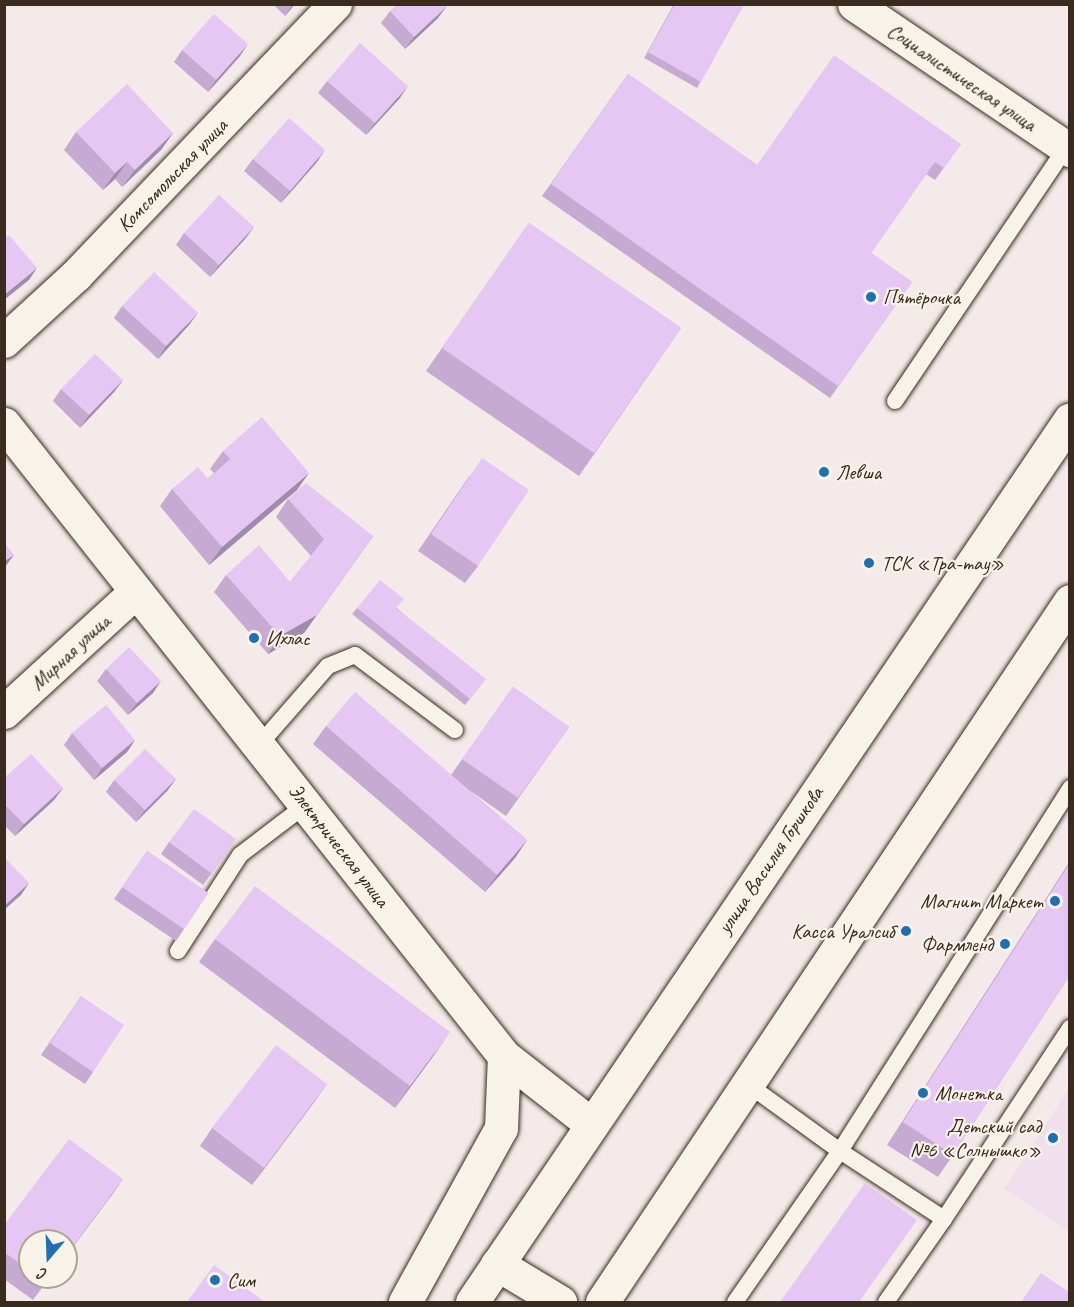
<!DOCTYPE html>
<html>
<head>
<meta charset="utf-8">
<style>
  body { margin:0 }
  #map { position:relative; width:1074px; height:1307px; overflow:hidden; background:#f4eaea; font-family:Caveat,sans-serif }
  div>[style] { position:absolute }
  .built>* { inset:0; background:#f0dfed }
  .roads { filter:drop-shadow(0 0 2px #3b2a1e) drop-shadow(0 0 2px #3b2a1e) }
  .service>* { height:16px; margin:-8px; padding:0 8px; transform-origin:8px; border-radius:8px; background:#f7f3e8 }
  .minor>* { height:33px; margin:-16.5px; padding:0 16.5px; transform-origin:16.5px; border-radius:16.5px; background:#f7f3e8 }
  .secondary>* { height:33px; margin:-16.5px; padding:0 16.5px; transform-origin:16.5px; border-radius:16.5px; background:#f7f3e8 }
  .wall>* { inset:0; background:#c6aad1 }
  .shaded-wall>* { inset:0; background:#a18baa }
  .building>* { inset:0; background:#e6c6f3 }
  .dots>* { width:16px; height:16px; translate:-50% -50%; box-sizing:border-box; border:3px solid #f7f3e8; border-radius:50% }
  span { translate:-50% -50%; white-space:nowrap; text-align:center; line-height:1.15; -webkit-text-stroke:4.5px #f7f3e8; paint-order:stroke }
  .street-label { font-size:21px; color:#3b2a1e }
  .poi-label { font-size:21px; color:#3b2a1e }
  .left { translate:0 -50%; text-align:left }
  .right { translate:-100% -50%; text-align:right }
  .frame { position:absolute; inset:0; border:6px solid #3b2a1e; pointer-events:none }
  .north { position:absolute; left:18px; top:1229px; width:60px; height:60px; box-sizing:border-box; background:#f7f3e8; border:2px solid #aca397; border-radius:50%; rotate:199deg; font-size:16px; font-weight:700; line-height:24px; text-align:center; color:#3b2a1e }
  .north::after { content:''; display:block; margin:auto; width:21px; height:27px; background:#1f6fb2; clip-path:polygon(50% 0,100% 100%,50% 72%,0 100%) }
</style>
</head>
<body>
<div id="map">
  <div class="built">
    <i style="clip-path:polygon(1069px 1088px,1069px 1232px,1004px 1189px)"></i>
  </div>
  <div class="roads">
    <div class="service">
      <i style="left:895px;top:401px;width:311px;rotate:-56deg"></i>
      <i style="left:260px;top:744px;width:103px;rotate:-48.9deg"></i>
      <i style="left:328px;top:666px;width:29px;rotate:-22deg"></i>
      <i style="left:355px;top:655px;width:125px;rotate:36.9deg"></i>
      <i style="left:178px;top:951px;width:114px;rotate:-57.1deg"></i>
      <i style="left:240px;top:855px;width:84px;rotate:-37.3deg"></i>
      <i style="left:944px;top:1219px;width:229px;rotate:-56.6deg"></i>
      <i style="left:735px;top:1302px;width:184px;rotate:-55.2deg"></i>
      <i style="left:840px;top:1151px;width:116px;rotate:-144.1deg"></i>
      <i style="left:886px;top:1302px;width:101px;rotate:-55.1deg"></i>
      <i style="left:944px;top:1219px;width:124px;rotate:-146.8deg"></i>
      <i style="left:840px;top:1151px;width:430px;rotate:-57.6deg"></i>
    </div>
    <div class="minor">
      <i style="left:854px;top:4px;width:261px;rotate:34.1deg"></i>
      <i style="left:4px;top:341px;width:98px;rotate:-42.5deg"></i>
      <i style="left:76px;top:275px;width:375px;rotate:-46.3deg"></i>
      <i style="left:4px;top:712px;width:179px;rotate:-42.5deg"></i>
    </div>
    <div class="secondary">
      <i style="left:4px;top:424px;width:806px;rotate:51.65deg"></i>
      <i style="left:504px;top:1056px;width:72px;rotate:92.4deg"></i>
      <i style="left:501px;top:1128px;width:199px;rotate:118.9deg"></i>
      <i style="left:504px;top:1056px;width:110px;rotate:38deg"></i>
      <i style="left:497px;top:1264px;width:74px;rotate:31.1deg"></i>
      <i style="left:472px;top:1302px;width:1066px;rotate:-55.89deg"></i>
      <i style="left:602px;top:1302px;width:843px;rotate:-56.27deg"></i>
    </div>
  </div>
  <div class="wall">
    <i style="clip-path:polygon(273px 4px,295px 4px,285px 16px)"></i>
    <i style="clip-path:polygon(674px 4px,744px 4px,697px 88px,644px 58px)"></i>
    <i style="clip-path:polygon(390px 11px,438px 18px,405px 49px,381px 23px)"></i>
    <i style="clip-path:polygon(182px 50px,240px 56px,208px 92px,174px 62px)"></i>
    <i style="clip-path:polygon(628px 74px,757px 165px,961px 144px,935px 180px,926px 174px,871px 253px,912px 282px,830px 398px,542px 196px)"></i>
    <i style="clip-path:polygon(327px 81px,400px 98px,366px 135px,318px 93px)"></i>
    <i style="clip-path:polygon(76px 132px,173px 133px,161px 150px,122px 187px,115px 179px,103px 190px,64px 150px)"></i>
    <i style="clip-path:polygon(253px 159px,317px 162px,281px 203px,244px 171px)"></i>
    <i style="clip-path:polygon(529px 223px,681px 328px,579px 476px,426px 371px)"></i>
    <i style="clip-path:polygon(254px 227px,245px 239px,210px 277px,176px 245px,184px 233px)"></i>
    <i style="clip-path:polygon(122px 306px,189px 325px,158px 359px,114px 318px)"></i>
    <i style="clip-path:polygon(123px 380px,114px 392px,80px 428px,53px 401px,61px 389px)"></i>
    <i style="clip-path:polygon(223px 451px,297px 490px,209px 565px,160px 506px,172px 489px,208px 479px,214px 473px,210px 469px)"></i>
    <i style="clip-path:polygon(470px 475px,478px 566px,465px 583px,418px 551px)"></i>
    <i style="clip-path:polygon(288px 499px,373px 536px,304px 633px,268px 654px,214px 592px,226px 575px,290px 582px,311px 556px,276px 517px)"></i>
    <i style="clip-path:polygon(357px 608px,397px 608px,481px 685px,465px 705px,352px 614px)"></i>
    <i style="clip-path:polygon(106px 669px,153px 693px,128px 715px,97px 681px)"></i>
    <i style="clip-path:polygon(513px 687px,569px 727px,506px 816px,469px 790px,527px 840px,515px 858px,485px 892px,313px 744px,326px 726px,451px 775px)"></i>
    <i style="clip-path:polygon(72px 733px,135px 740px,127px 752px,94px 780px,64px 745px)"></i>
    <i style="clip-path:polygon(4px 778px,63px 788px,54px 800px,15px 836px,4px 825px)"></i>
    <i style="clip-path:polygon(176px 779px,167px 791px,136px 822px,106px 792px,114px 780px)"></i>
    <i style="clip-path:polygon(236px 839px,203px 885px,161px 854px,169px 842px)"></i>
    <i style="clip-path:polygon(147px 851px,208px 893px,176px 941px,114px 899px)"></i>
    <i style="clip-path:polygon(1070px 861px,1070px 975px,953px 1155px,938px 1177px,887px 1145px)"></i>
    <i style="clip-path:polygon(215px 939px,434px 1055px,395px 1108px,199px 962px)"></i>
    <i style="clip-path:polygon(81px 996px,93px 1072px,85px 1084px,41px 1055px)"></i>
    <i style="clip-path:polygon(327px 1084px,252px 1185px,200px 1146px,212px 1128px)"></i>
    <i style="clip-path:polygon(123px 1179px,111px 1196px,30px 1241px,30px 1277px,50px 1277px,33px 1300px,4px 1279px,4px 1225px)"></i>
  </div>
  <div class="shaded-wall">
    <i style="clip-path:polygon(293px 4px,295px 4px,285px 16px)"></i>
    <i style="clip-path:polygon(447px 6px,438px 18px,405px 49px,414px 37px)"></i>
    <i style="clip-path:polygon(248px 44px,240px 56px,208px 92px,216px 80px)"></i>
    <i style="clip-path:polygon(408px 86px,400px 98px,366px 135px,375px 123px)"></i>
    <i style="clip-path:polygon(173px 133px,161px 150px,122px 187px,135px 170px)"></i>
    <i style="clip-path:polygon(325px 150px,317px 162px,281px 203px,290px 191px)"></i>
    <i style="clip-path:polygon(127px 162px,115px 179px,103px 190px,115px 173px)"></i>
    <i style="clip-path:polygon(254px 227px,245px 239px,210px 277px,219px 265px)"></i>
    <i style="clip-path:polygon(37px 268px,29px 280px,4px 300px,4px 295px)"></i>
    <i style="clip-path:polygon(198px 313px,189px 325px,158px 359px,166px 346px)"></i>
    <i style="clip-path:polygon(123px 380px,114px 392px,80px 428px,89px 415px)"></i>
    <i style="clip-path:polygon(309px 473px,297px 490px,209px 565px,222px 547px)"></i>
    <i style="clip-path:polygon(373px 536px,304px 633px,268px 654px,280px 636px)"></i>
    <i style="clip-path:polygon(14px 555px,5px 567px,4px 567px,4px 561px)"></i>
    <i style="clip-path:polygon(161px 681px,153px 693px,128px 715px,137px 703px)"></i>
    <i style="clip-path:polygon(135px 740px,127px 752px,94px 780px,102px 768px)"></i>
    <i style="clip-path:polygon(176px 779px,167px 791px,136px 822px,145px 810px)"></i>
    <i style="clip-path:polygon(63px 788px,54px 800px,15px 836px,24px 824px)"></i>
    <i style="clip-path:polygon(527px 840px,515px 858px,485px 892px,497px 875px)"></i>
    <i style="clip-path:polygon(29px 883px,21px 895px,4px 910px,4px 906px)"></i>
    <i style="clip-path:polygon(450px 1032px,434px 1055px,395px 1108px,410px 1086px)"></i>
    <i style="clip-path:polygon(327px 1084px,315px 1101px,252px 1185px,264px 1168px)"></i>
    <i style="clip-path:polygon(123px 1179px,111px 1196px,66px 1256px,66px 1255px)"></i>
  </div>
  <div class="building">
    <i style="clip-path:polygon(397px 4px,445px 4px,447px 6px,414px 37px,390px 11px)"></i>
    <i style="clip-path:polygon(675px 4px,744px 4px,701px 82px,648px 52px)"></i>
    <i style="clip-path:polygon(214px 14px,248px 44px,216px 80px,182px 50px)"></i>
    <i style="clip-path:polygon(360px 43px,408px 86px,375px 123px,327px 81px)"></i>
    <i style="clip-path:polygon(834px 55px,961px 144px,944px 168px,935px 162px,871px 253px,912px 282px,838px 386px,551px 184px,628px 74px,757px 165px)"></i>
    <i style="clip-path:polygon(127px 84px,173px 133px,135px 170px,127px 162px,115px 173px,76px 132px)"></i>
    <i style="clip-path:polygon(289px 118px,325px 150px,290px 191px,253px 159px)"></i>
    <i style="clip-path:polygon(219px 195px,254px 227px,219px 265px,184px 233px)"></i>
    <i style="clip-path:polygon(529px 223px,681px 328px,594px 453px,442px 348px)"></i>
    <i style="clip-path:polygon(9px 235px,37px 268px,4px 295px,4px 239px)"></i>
    <i style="clip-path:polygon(154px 272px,198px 313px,166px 346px,122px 306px)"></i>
    <i style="clip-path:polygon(95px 354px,123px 380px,89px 415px,61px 389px)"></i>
    <i style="clip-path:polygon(262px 417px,309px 473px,222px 547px,172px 489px,198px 467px,208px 479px,230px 459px,223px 451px)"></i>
    <i style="clip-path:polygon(482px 458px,529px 490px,478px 566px,431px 534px)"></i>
    <i style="clip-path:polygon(306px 483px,373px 536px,317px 615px,280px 636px,226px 575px,259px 545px,290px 582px,324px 539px,288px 499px)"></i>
    <i style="clip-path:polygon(4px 542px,14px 555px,4px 561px)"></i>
    <i style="clip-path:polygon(380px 580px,404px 599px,396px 608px,486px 679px,470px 699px,357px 608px)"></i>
    <i style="clip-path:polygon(129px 647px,161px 681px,137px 703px,106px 669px)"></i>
    <i style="clip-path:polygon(513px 687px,569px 727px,518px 798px,462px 759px)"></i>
    <i style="clip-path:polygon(355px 692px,527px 840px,497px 875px,326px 726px)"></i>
    <i style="clip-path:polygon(106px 705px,135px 740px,102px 768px,72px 733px)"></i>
    <i style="clip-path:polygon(145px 749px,176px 779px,145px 810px,114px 780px)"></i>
    <i style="clip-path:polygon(31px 754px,63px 788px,24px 824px,4px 804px,4px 778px)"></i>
    <i style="clip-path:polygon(194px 809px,236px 839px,211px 873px,169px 842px)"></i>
    <i style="clip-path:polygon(147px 851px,208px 893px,184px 929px,122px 887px)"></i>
    <i style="clip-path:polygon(4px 857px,29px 883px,4px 906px)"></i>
    <i style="clip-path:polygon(1070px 863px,1070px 975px,953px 1155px,903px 1122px)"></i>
    <i style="clip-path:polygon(255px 886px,450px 1032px,410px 1086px,215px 939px)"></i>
    <i style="clip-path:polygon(81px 996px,124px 1025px,93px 1072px,50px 1043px)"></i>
    <i style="clip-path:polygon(276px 1045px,327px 1084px,264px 1168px,212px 1128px)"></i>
    <i style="clip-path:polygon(69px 1139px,123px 1179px,66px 1255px,66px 1241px,30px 1241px,30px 1271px,4px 1252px,4px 1225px)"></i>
    <i style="clip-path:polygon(865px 1183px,917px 1220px,859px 1302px,780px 1302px)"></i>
    <i style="clip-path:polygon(214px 1265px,265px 1302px,187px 1302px)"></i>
    <i style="clip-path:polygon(1041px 1273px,1070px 1293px,1070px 1302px,1021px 1302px)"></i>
    <i style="clip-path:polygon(38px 1277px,50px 1277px,45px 1282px)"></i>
  </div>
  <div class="dots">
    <i style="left:871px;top:297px;background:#1f6fb2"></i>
    <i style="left:824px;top:472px;background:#1f6fb2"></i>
    <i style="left:869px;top:563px;background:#1f6fb2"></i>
    <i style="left:254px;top:638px;background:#1f6fb2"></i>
    <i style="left:1055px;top:901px;background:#1f6fb2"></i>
    <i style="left:906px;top:931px;background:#1f6fb2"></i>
    <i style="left:1005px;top:944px;background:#1f6fb2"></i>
    <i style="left:923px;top:1093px;background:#1f6fb2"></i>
    <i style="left:1053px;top:1138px;background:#1f6fb2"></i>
    <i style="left:215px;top:1280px;background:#1f6fb2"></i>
  </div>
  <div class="street-label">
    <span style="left:962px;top:77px;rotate:34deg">Социалистическая улица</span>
    <span style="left:172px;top:175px;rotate:-46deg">Комсомольская улица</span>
    <span style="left:70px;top:652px;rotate:-43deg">Мирная улица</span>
    <span style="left:339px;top:845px;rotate:52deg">Электрическая улица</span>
    <span style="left:770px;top:860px;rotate:-56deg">улица Василия Горшкова</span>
  </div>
  <div class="poi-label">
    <span class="left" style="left:883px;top:297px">Пятёрочка</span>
    <span class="left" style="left:836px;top:472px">Левша</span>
    <span class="left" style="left:881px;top:563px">ТСК «Тра-тау»</span>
    <span class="left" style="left:266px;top:638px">Ихлас</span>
    <span class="right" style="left:1043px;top:901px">Магнит Маркет</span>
    <span class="right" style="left:894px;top:931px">Касса Уралсиб</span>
    <span class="right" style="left:993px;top:944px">Фармленд</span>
    <span class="left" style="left:935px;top:1093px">Монетка</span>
    <span class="right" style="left:1041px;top:1138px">Детский сад<br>№6 «Солнышко»</span>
    <span class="left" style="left:227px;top:1280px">Сим</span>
  </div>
  <div class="frame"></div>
  <div class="north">С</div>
</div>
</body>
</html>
